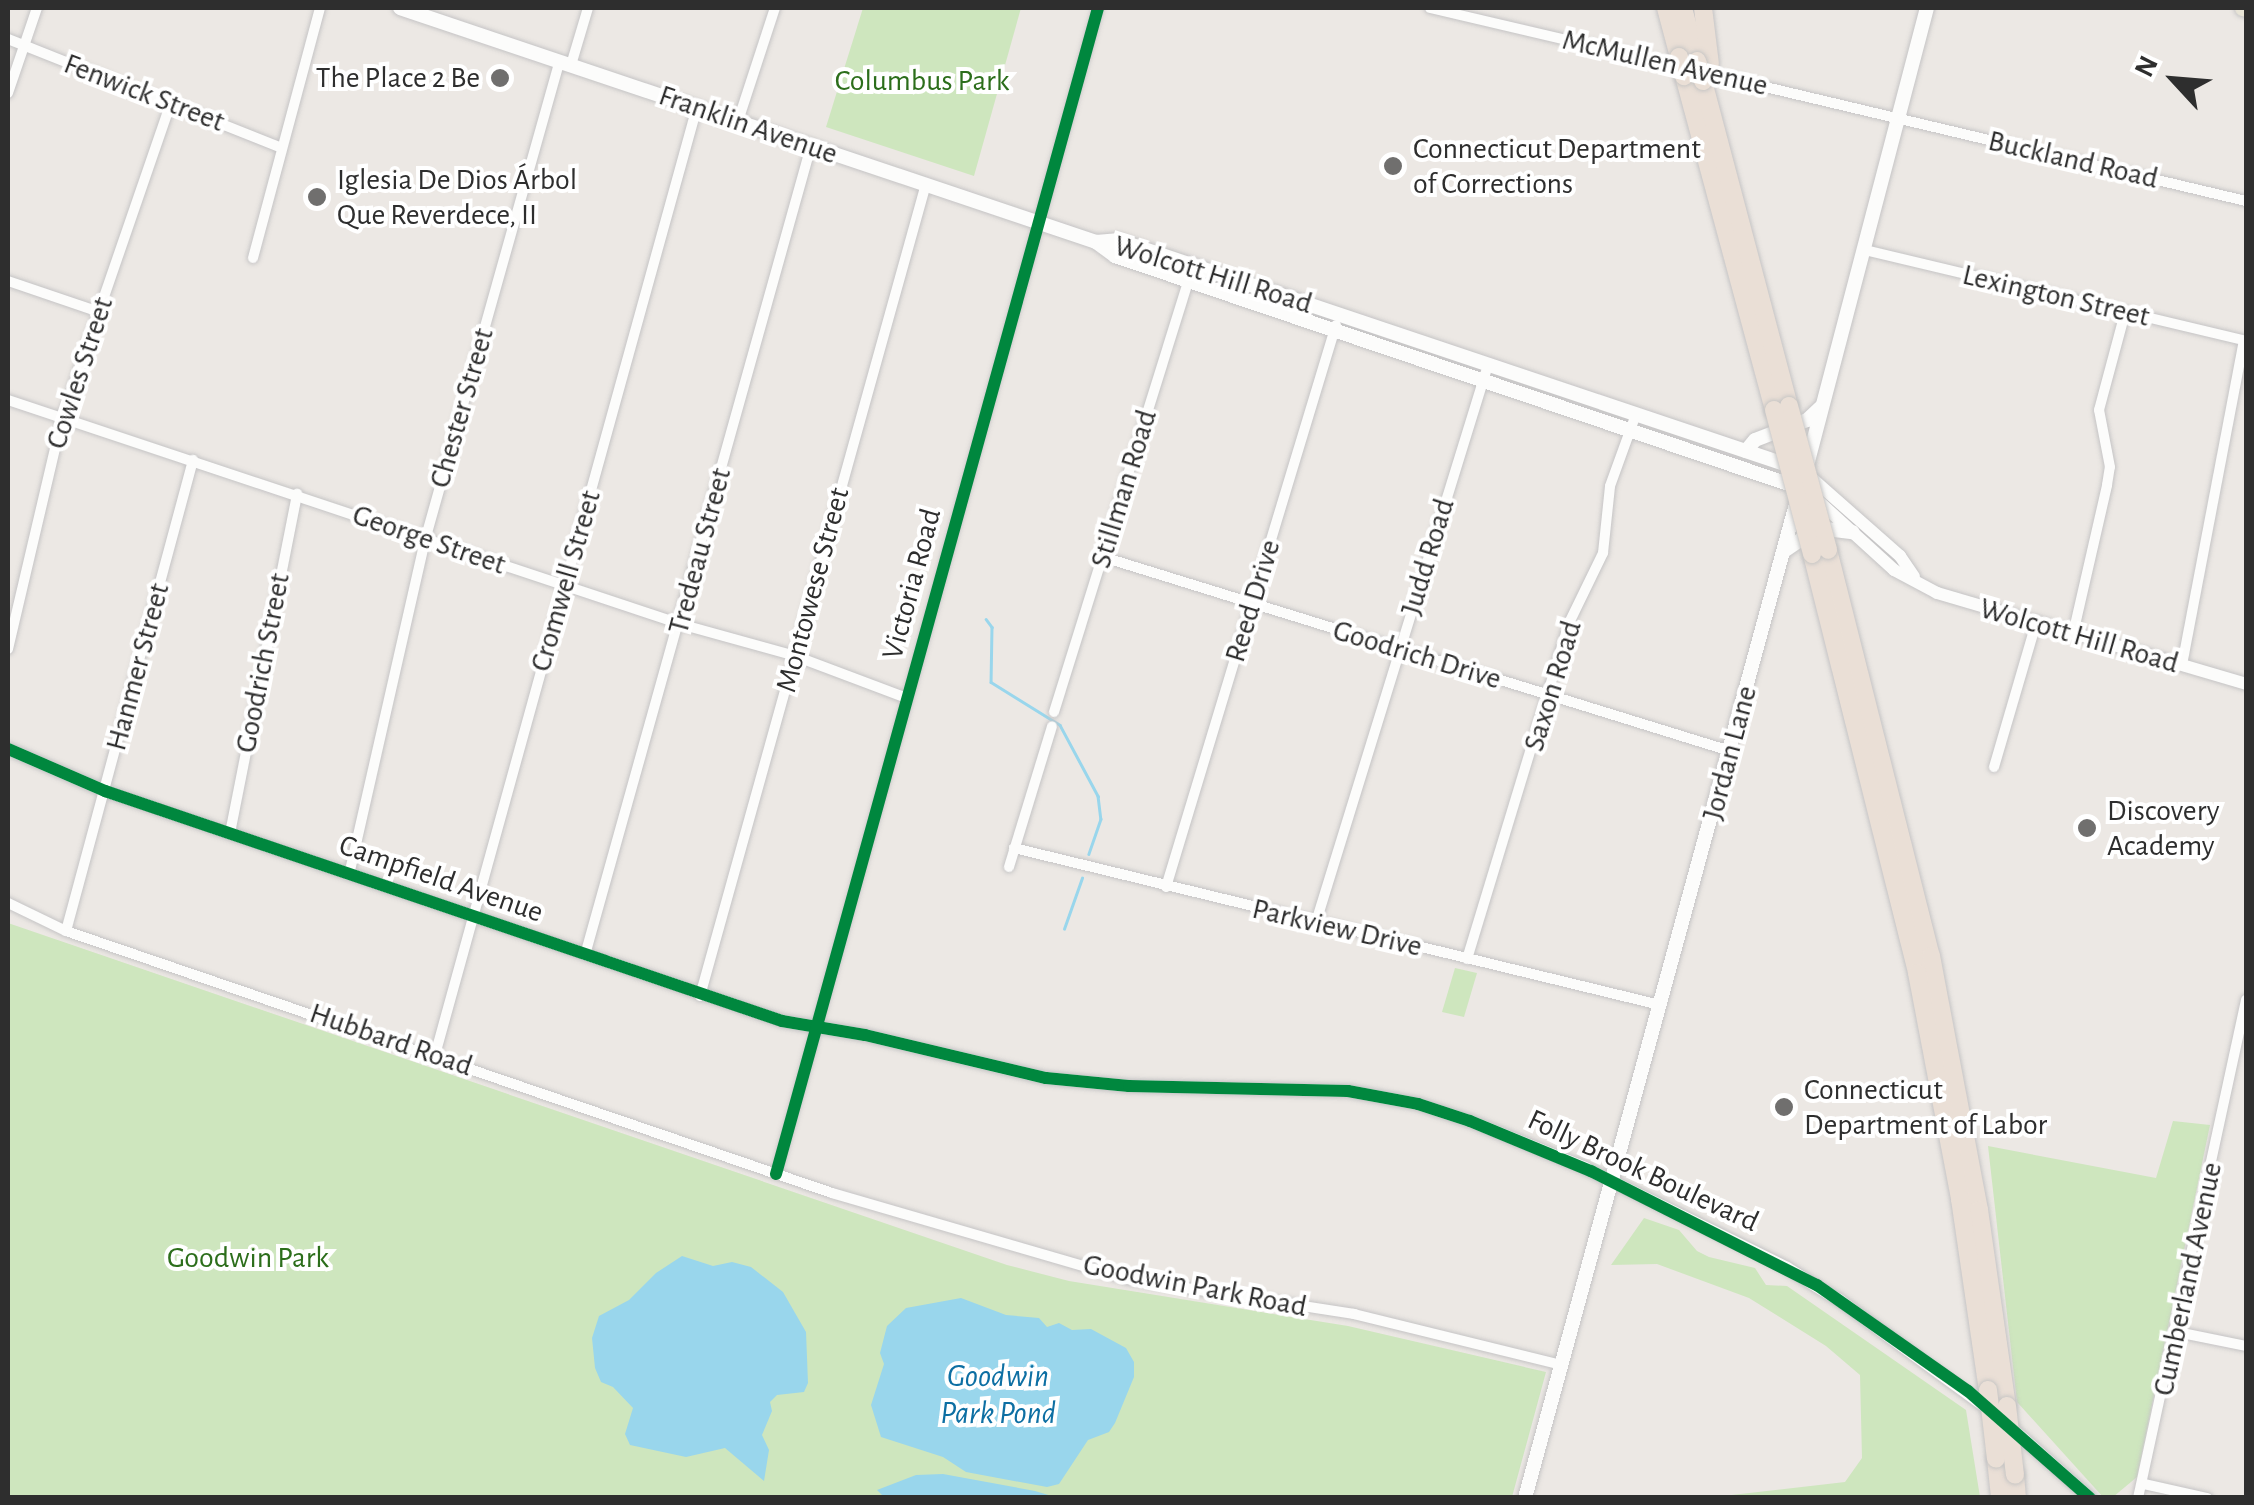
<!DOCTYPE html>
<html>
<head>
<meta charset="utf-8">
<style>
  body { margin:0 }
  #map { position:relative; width:2254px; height:1505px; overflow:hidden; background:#ece8e4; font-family:"Alegreya Sans",sans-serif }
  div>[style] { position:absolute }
  .green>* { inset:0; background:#cee6be }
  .water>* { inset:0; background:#99d6ec }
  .stream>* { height:2.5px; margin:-1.25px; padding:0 1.25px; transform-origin:1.25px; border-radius:1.25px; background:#99d6ec }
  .roads { filter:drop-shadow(0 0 2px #c5c4c5) drop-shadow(0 0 2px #c5c4c5) }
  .minor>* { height:10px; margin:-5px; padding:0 5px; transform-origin:5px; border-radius:5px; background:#fcfcfb }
  .tertiary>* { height:12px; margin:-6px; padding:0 6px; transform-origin:6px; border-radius:6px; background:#fcfcfb }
  .secondary>* { height:14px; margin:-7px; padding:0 7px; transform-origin:7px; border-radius:7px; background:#fcfcfb }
  .primary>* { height:15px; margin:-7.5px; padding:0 7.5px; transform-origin:7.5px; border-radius:7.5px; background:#e8e4d6 }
  .motorway>* { height:18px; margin:-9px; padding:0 9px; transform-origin:9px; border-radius:9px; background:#eadfd6 }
  .bridges { filter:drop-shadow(0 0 2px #c6c5c4) drop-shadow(0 0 2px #c6c5c4) }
  .motorway-bridge>* { height:18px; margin:-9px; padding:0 9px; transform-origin:9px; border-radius:9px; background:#eadfd6 }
  .cycleway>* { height:12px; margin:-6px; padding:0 6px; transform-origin:6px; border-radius:6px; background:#00873e }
  .dots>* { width:28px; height:28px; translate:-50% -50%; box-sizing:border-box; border:5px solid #fff; border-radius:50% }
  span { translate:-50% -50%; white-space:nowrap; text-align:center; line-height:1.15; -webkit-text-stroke:8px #fff; paint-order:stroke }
  .street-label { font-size:30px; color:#2e2e2e }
  .poi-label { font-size:30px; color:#2e2e2e }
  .right { translate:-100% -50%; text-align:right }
  .left { translate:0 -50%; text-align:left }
  .park-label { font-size:30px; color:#2c6e1b }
  .water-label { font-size:32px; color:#0d6fa3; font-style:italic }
  .frame { position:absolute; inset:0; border:10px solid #2e2e2e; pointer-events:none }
  .north { position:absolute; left:2124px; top:30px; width:100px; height:100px; -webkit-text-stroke:8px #fff; paint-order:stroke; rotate:296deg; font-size:28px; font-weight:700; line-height:40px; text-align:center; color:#2e2e2e }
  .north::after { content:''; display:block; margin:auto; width:35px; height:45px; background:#2e2e2e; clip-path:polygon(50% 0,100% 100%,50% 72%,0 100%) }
</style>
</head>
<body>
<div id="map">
  <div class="green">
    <i style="clip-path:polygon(863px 8px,1021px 8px,974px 176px,826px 127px)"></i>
    <i style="clip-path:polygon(8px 923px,1007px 1265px,1069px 1281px,1348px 1326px,1546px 1372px,1512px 1497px,8px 1498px)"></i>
    <i style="clip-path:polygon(1455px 968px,1477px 973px,1464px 1017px,1442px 1012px)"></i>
    <i style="clip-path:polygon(2173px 1121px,2210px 1125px,2137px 1477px,2113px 1497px,2103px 1497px,2017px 1402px,1988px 1146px,2156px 1178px)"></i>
    <i style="clip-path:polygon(1644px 1218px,1679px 1230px,1697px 1251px,1709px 1257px,1755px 1268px,1766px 1285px,1787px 1286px,1966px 1410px,1980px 1497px,1714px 1497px,1845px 1482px,1862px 1458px,1860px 1375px,1826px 1346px,1749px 1298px,1657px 1264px,1611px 1265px)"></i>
  </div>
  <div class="water">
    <i style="clip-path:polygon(682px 1256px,713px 1266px,732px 1262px,751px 1267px,783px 1292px,806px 1332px,808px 1383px,804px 1392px,777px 1395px,770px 1402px,772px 1411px,762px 1435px,769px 1450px,764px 1481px,725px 1448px,686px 1457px,630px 1445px,625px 1434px,633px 1408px,613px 1387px,601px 1382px,595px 1368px,592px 1338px,599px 1316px,629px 1300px,656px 1273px)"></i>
    <i style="clip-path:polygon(961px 1298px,1006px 1315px,1039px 1318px,1047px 1327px,1059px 1323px,1072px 1330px,1091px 1329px,1126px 1348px,1134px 1362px,1134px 1377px,1115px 1423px,1109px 1432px,1088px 1440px,1059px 1484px,1047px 1487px,966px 1472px,943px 1457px,881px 1437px,871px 1405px,884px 1364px,880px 1353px,887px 1326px,906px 1308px)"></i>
    <i style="clip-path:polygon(943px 1474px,1035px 1491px,1055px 1497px,885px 1498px,877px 1490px,916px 1475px)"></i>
  </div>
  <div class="stream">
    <i style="left:986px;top:619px;width:10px;rotate:53deg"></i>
    <i style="left:992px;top:627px;width:55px;rotate:91deg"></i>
    <i style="left:991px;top:682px;width:81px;rotate:31.9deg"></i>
    <i style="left:1060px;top:725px;width:81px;rotate:61.8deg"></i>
    <i style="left:1098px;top:796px;width:23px;rotate:83deg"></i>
    <i style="left:1101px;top:819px;width:37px;rotate:109deg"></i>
    <i style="left:1064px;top:929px;width:54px;rotate:-70.6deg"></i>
  </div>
  <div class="roads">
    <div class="minor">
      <i style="left:1430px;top:8px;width:258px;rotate:13.2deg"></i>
      <i style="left:8px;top:39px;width:293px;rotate:21.7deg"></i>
      <i style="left:571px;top:65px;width:59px;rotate:-73.4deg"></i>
      <i style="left:1698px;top:71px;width:563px;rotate:13.35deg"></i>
      <i style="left:8px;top:93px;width:90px;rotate:-71.2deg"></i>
      <i style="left:738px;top:121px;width:119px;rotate:-71.9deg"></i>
      <i style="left:1865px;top:250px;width:392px;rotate:13.4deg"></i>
      <i style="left:253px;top:258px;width:259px;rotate:-75deg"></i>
      <i style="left:8px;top:281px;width:96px;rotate:18.8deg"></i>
      <i style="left:8px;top:400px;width:708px;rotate:18.43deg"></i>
      <i style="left:680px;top:624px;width:119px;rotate:15.5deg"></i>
      <i style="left:795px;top:656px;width:120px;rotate:20.6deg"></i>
      <i style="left:1103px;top:557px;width:656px;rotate:17.19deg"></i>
      <i style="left:2073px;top:634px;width:153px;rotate:-77.1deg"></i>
      <i style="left:2107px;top:485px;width:18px;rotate:-81deg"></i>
      <i style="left:2110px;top:467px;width:58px;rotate:-100.9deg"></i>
      <i style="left:2099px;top:410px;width:100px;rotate:-75deg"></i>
      <i style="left:8px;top:649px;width:236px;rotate:-76.8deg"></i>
      <i style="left:62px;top:419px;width:334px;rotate:-71deg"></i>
      <i style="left:2182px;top:665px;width:330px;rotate:-79.2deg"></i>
      <i style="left:1054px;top:712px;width:457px;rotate:-72.7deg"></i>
      <i style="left:1994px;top:767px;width:150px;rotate:-73.7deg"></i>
      <i style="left:230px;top:833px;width:346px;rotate:-78.8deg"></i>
      <i style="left:1014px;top:848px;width:665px;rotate:13.66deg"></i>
      <i style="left:1009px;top:867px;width:147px;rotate:-73deg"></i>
      <i style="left:349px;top:875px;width:344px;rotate:-77.2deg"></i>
      <i style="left:425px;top:540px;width:498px;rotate:-74.3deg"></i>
      <i style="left:1166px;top:887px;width:587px;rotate:-73.17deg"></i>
      <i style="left:8px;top:903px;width:64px;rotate:25.8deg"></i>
      <i style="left:66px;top:931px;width:810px;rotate:18.88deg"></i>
      <i style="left:832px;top:1193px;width:308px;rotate:16.2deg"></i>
      <i style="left:1128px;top:1279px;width:229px;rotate:8.8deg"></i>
      <i style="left:1354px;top:1314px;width:213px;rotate:13.8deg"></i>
      <i style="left:1316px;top:922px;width:583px;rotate:-72.84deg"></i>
      <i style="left:66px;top:931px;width:488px;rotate:-74.9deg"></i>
      <i style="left:585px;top:955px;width:840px;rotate:-74.39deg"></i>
      <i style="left:1467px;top:959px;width:353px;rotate:-73.1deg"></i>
      <i style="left:1570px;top:621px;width:76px;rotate:-64.1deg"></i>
      <i style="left:1603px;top:553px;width:67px;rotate:-84deg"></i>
      <i style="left:1610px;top:486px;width:77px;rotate:-70.1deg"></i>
      <i style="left:700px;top:996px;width:843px;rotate:-74.45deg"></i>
      <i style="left:435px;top:1055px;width:984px;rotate:-74.55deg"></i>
      <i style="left:776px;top:1174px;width:1210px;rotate:-74.56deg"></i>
      <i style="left:2177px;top:1332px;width:70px;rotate:11.5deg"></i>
      <i style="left:2144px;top:1484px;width:65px;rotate:12.5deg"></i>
      <i style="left:2138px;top:1498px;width:510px;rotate:-77.76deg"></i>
    </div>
    <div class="tertiary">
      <i style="left:1807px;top:474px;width:124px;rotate:41.4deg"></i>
      <i style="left:1900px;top:556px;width:25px;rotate:56deg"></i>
      <i style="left:1815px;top:498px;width:107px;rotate:42.3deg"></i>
      <i style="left:1894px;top:570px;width:49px;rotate:28.1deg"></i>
      <i style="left:1937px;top:593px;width:322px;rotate:16.4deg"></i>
      <i style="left:8px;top:749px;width:106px;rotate:23.4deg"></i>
      <i style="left:105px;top:791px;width:715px;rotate:18.76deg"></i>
      <i style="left:782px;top:1021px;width:84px;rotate:9.6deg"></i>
      <i style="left:865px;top:1035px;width:186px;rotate:13.4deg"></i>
      <i style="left:1046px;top:1078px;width:83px;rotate:5.5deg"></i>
      <i style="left:1129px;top:1086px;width:219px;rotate:1.3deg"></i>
      <i style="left:1348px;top:1091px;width:71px;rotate:10.5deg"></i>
      <i style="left:1418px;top:1104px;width:55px;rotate:18.1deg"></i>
      <i style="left:1470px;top:1121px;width:124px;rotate:22.2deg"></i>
      <i style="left:1585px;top:1168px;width:225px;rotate:26.3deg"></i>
      <i style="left:1787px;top:1268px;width:61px;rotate:31.6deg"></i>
      <i style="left:1839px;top:1300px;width:187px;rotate:36.1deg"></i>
      <i style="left:2009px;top:1426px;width:108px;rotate:41.6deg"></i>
    </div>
    <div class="secondary">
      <i style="left:400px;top:8px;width:734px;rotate:18.58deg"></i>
      <i style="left:1096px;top:242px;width:24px;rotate:36deg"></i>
      <i style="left:1115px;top:256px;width:723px;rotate:18.71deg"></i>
      <i style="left:1096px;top:242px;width:21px;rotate:-5deg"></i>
      <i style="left:1117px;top:240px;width:713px;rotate:18.56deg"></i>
      <i style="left:1746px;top:451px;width:14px;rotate:-51deg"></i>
      <i style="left:1755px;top:440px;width:56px;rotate:-21deg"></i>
      <i style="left:1807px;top:420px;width:19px;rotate:-43deg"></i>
      <i style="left:1806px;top:469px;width:477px;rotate:-75.3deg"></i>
      <i style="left:1784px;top:551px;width:41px;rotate:-34.1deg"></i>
      <i style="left:1818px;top:528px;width:35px;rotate:7deg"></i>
      <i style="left:1525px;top:1498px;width:1034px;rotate:-74.75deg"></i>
    </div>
    <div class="primary">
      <i style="left:2242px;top:8px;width:4px;rotate:14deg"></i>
    </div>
    <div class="motorway">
      <i style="left:1666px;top:8px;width:51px;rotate:75.1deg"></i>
      <i style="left:1683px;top:8px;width:55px;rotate:75.2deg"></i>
      <i style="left:1703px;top:8px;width:56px;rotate:82.9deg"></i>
      <i style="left:1684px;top:76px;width:346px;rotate:74.9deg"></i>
      <i style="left:1703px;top:81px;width:336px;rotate:75.2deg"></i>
      <i style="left:1828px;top:550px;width:419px;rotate:75.8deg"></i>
      <i style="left:1931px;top:956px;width:258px;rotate:79.3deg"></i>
      <i style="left:1979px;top:1210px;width:198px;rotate:81.9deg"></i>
      <i style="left:1812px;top:554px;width:432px;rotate:75.9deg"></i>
      <i style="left:1917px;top:973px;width:230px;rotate:79.2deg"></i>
      <i style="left:1960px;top:1199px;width:193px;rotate:81.7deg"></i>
      <i style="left:1996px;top:1459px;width:39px;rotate:84deg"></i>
      <i style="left:2015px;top:1475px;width:23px;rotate:85deg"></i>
    </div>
  </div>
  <div class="bridges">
    <div class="motorway-bridge">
      <i style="left:1679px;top:57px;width:20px;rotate:75deg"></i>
      <i style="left:1697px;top:61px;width:21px;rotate:73deg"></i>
      <i style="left:1789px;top:406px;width:149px;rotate:74.8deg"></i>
      <i style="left:1774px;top:410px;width:149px;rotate:75.2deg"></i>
      <i style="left:1988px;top:1390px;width:69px;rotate:83.4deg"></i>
      <i style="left:2007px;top:1406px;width:69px;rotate:83.4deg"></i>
    </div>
  </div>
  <div class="cycleway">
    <i style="left:8px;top:749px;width:106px;rotate:23.4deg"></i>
    <i style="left:105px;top:791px;width:715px;rotate:18.76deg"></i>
    <i style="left:782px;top:1021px;width:84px;rotate:9.6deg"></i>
    <i style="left:865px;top:1035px;width:186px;rotate:13.4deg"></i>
    <i style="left:1046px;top:1078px;width:83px;rotate:5.5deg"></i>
    <i style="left:1129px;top:1086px;width:219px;rotate:1.3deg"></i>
    <i style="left:1348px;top:1091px;width:71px;rotate:10.5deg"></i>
    <i style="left:1418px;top:1104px;width:55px;rotate:18.1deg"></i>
    <i style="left:1470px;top:1121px;width:131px;rotate:22.5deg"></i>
    <i style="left:1591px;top:1171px;width:253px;rotate:26.8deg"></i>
    <i style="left:1817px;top:1285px;width:184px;rotate:35.1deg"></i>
    <i style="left:1968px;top:1391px;width:162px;rotate:41.3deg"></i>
    <i style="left:776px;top:1174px;width:1210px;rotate:-74.56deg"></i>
  </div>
  <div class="dots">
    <i style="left:500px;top:78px;background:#706f6e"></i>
    <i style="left:1393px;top:166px;background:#706f6e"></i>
    <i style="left:317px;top:197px;background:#706f6e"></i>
    <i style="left:2087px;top:828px;background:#706f6e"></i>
    <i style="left:1784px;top:1107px;background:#706f6e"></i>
  </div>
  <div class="street-label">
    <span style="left:1665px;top:63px;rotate:13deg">McMullen Avenue</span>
    <span style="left:144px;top:93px;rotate:21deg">Fenwick Street</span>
    <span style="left:748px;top:125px;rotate:19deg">Franklin Avenue</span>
    <span style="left:2073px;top:160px;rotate:13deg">Buckland Road</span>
    <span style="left:1213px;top:275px;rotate:17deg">Wolcott Hill Road</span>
    <span style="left:2056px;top:296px;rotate:13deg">Lexington Street</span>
    <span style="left:80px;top:373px;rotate:-72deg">Cowles Street</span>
    <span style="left:462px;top:408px;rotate:-74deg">Chester Street</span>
    <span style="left:1124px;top:489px;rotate:-73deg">Stillman Road</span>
    <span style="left:429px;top:540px;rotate:19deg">George Street</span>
    <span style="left:700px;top:551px;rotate:-75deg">Tredeau Street</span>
    <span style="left:1428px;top:557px;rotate:-73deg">Judd Road</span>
    <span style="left:566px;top:581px;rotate:-74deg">Cromwell Street</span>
    <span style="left:912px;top:584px;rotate:-75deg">Victoria Road</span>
    <span style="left:813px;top:590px;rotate:-75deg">Montowese Street</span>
    <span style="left:1253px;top:601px;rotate:-73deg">Reed Drive</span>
    <span style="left:2079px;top:636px;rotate:16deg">Wolcott Hill Road</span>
    <span style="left:1417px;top:655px;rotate:17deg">Goodrich Drive</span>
    <span style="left:263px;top:663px;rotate:-79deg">Goodrich Street</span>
    <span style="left:138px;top:667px;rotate:-75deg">Hanmer Street</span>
    <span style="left:1553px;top:686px;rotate:-73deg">Saxon Road</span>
    <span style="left:1730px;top:753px;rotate:-75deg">Jordan Lane</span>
    <span style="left:441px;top:879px;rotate:19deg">Campfield Avenue</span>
    <span style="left:1337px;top:928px;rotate:13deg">Parkview Drive</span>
    <span style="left:391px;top:1040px;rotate:19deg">Hubbard Road</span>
    <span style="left:1643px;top:1171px;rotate:25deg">Folly Brook Boulevard</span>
    <span style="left:2188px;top:1279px;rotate:-78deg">Cumberland Avenue</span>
    <span style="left:1195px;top:1286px;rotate:11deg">Goodwin Park Road</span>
  </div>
  <div class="poi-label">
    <span class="right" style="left:480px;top:78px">The Place 2 Be</span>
    <span class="left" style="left:1413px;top:166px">Connecticut Department<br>of Corrections</span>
    <span class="left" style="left:337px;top:197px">Iglesia De Dios Árbol<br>Que Reverdece, II</span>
    <span class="left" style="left:2107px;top:828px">Discovery<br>Academy</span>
    <span class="left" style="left:1804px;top:1107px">Connecticut<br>Department of Labor</span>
  </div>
  <div class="park-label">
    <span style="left:922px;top:81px">Columbus Park</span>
    <span style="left:248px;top:1258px">Goodwin Park</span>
  </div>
  <div class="water-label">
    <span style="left:998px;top:1395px">Goodwin<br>Park Pond</span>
  </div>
  <div class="frame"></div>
  <div class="north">N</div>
</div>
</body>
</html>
